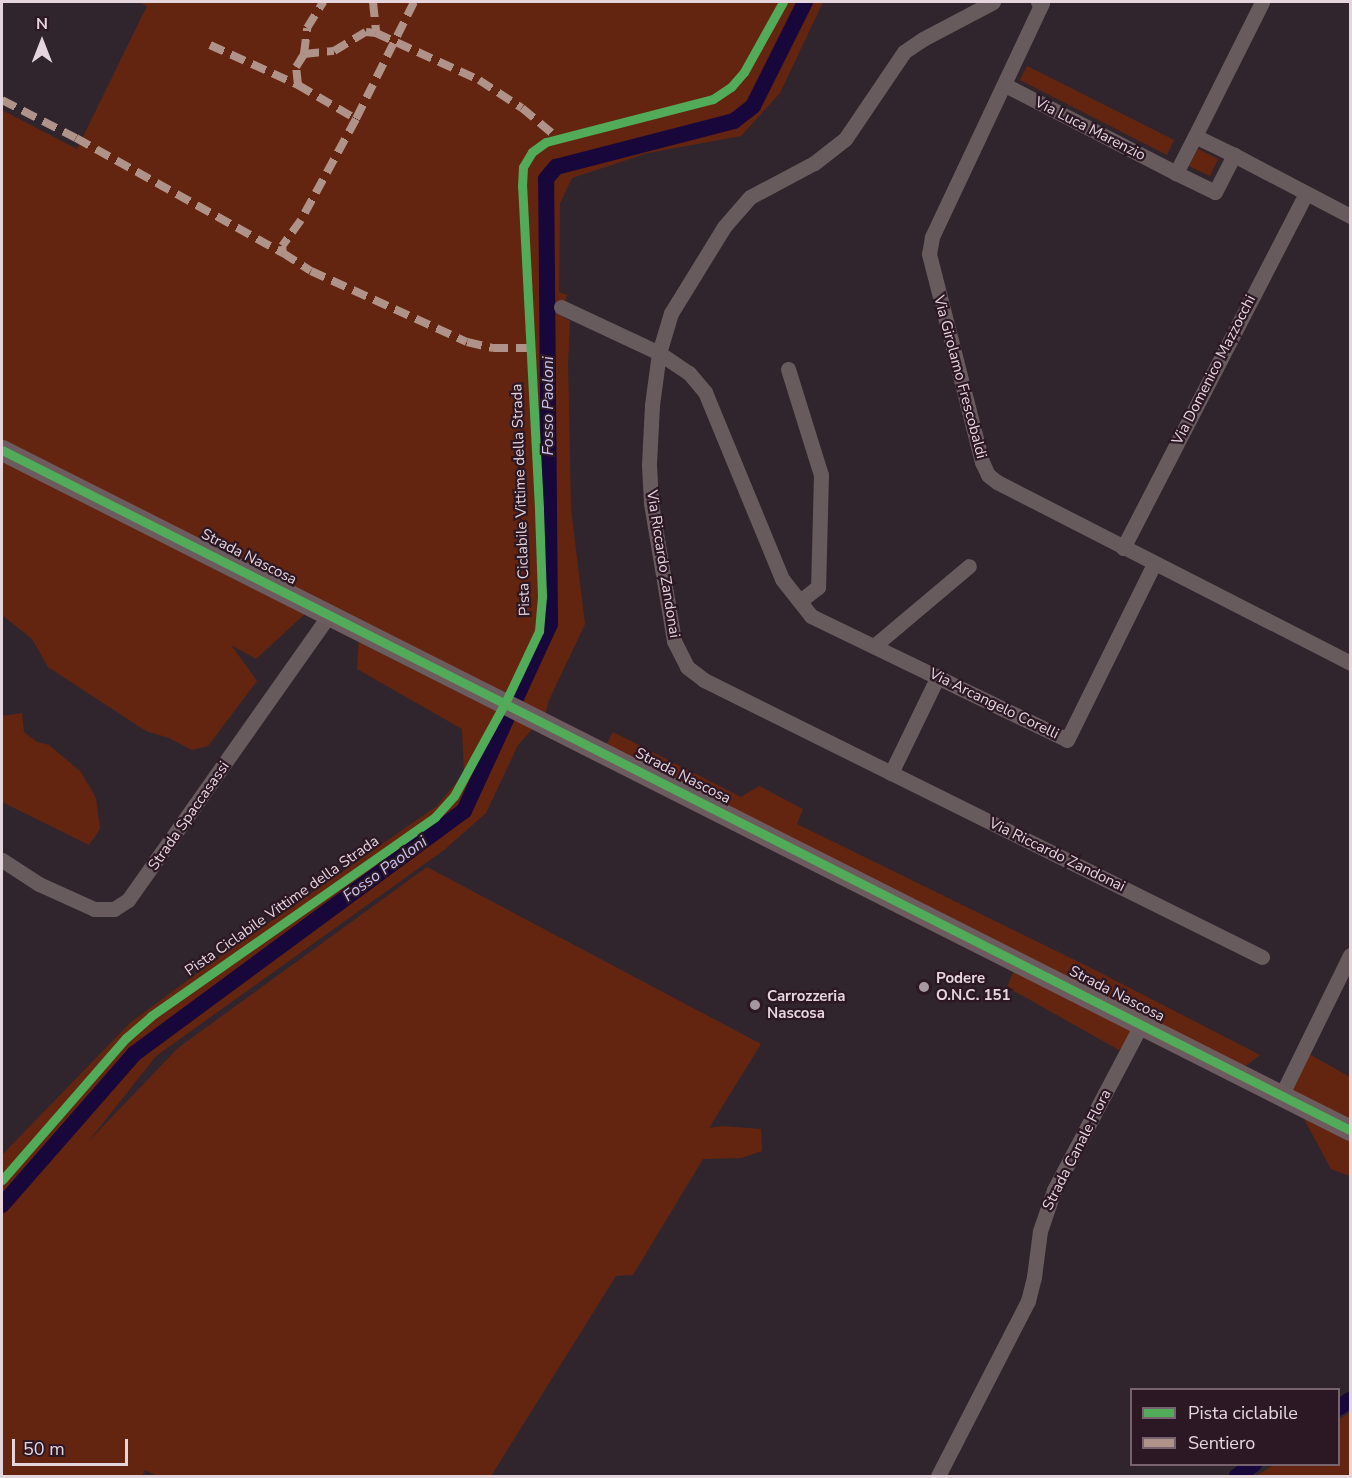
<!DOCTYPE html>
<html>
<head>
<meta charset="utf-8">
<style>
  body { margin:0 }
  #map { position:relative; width:1352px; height:1478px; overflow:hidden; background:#31252d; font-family:"Nunito Sans",sans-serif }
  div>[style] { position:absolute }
  .green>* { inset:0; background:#642510 }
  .canal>* { height:16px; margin:-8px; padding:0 8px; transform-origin:8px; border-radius:8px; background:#17073b }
  .street>* { height:15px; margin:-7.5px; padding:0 7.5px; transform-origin:7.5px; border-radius:7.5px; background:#685b5d }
  .secondary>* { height:21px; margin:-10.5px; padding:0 10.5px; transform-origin:10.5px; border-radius:10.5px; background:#6c5c5f }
  .quiet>* { height:8px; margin-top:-4px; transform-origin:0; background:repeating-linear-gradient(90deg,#af9288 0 15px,transparent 0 23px) }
  .cycleway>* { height:9px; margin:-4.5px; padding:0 4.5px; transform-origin:4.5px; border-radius:4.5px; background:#51ab58 }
  .dots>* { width:16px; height:16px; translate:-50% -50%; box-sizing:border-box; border:3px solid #2c1724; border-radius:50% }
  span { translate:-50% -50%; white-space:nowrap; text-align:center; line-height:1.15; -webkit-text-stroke:4.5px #2c1724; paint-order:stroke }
  .street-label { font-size:15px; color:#e5d6de }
  .poi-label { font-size:15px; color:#e5d6de; font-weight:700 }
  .left { translate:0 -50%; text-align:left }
  .water-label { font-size:16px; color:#c7c5f1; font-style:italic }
  .frame { position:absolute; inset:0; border:3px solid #e5d6de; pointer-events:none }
  .legend { position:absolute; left:1130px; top:1388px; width:210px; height:78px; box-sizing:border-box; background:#2c1724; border:2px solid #76636e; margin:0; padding:8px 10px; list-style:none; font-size:18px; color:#e5d6de }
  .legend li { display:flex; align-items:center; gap:12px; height:30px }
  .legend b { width:30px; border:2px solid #76636e }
  .north { position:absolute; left:12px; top:12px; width:60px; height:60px; -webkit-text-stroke:4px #2c1724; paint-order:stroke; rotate:0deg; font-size:16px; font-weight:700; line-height:24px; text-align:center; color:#e5d6de }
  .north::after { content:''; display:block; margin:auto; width:21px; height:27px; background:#e5d6de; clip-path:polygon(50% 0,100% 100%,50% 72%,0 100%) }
  .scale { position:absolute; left:12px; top:1439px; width:116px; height:27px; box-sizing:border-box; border:3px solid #e5d6de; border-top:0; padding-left:8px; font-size:18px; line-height:21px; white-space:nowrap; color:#e5d6de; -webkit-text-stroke:4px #2c1724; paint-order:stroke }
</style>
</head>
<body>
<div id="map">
  <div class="green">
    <i style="clip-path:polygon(139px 2px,823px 2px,780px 93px,741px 136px,648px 153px,572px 178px,560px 203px,559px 292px,567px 295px,560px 315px,570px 321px,568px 363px,571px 509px,585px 624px,549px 700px,545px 715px,518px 745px,486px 813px,444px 850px,156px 1056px,88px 1142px,178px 1048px,427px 867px,761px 1044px,709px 1128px,722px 1126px,761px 1129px,762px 1151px,741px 1158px,703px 1159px,633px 1275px,616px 1276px,491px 1476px,157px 1476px,145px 1470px,142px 1476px,2px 1476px,2px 1155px,130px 1023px,208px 965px,437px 806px,464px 773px,462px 729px,357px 669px,360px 620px,319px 601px,256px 659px,231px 645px,257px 681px,208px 746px,192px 750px,169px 738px,146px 731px,48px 667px,32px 639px,2px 615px,2px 110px,77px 149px,147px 6px)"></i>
    <i style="clip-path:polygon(1027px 66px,1174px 140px,1167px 155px,1020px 80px)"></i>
    <i style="clip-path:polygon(1198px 149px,1218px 159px,1210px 176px,1189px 166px)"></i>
    <i style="clip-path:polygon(22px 713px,24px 732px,37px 742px,49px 745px,81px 772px,96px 798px,100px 829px,89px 845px,2px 802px,2px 716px)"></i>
    <i style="clip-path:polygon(613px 732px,741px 797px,759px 786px,803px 809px,797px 824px,1091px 968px,1260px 1055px,1244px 1067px,1154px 1023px,1119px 1050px,1007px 987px,1020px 958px,604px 749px)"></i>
    <i style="clip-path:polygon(1309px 1054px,1350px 1077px,1350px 1176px,1331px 1169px,1290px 1093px)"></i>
    <i style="clip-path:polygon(1350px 1412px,1350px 1476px,1256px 1476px,1274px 1465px,1338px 1464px,1339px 1420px)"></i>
  </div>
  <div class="canal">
    <i style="left:2px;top:1205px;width:201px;rotate:-48.8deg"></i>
    <i style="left:134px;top:1054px;width:410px;rotate:-36.4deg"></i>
    <i style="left:464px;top:811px;width:206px;rotate:-65.3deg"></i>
    <i style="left:550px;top:624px;width:445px;rotate:-90.5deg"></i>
    <i style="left:546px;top:179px;width:16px;rotate:-50deg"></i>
    <i style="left:556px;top:167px;width:184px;rotate:-14.5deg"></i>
    <i style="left:734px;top:121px;width:24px;rotate:-38deg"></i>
    <i style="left:753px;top:106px;width:116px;rotate:-63.4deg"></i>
    <i style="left:1338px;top:1408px;width:14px;rotate:-34deg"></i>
    <i style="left:1237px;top:1476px;width:21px;rotate:-35deg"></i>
  </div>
  <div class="street">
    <i style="left:993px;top:2px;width:79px;rotate:152.1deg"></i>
    <i style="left:923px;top:39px;width:23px;rotate:146deg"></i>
    <i style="left:904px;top:52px;width:105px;rotate:124.1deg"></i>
    <i style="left:845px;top:139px;width:39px;rotate:142deg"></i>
    <i style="left:814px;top:163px;width:72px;rotate:152deg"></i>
    <i style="left:750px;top:197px;width:40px;rotate:131deg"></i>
    <i style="left:724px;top:227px;width:101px;rotate:121.6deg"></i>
    <i style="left:671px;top:313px;width:42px;rotate:106.7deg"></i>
    <i style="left:659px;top:353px;width:52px;rotate:97.7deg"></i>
    <i style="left:652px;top:405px;width:60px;rotate:92.9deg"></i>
    <i style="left:649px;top:465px;width:38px;rotate:87deg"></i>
    <i style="left:651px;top:503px;width:140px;rotate:80.5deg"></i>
    <i style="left:674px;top:641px;width:29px;rotate:63deg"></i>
    <i style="left:687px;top:667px;width:21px;rotate:37deg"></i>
    <i style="left:704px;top:680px;width:623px;rotate:26.4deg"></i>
    <i style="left:1038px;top:2px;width:4px;rotate:14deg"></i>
    <i style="left:1042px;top:3px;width:259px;rotate:115.2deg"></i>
    <i style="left:932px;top:237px;width:17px;rotate:100deg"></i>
    <i style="left:929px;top:254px;width:215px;rotate:75.7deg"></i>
    <i style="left:982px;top:462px;width:14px;rotate:65deg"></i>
    <i style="left:988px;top:475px;width:11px;rotate:38deg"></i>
    <i style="left:997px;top:482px;width:397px;rotate:27.1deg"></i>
    <i style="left:1005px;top:85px;width:192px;rotate:27.2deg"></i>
    <i style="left:1176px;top:173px;width:43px;rotate:26deg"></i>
    <i style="left:1215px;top:192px;width:42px;rotate:-62.8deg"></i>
    <i style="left:1234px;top:155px;width:43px;rotate:-154deg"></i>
    <i style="left:1195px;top:136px;width:42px;rotate:117.2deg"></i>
    <i style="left:1195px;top:136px;width:150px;rotate:-63.4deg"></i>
    <i style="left:1234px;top:155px;width:131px;rotate:27.7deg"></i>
    <i style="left:561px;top:307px;width:108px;rotate:25.1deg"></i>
    <i style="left:659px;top:353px;width:36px;rotate:34deg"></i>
    <i style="left:689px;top:373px;width:25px;rotate:50deg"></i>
    <i style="left:705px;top:392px;width:202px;rotate:67.6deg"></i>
    <i style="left:782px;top:579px;width:47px;rotate:51.9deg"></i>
    <i style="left:811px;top:616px;width:284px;rotate:25.8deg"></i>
    <i style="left:1067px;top:740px;width:196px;rotate:-63.7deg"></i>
    <i style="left:788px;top:369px;width:111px;rotate:72.7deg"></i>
    <i style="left:821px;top:475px;width:112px;rotate:91.5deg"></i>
    <i style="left:818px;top:587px;width:23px;rotate:142deg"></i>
    <i style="left:1123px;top:548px;width:399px;rotate:-62.7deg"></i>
    <i style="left:874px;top:646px;width:124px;rotate:-40.1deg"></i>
    <i style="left:891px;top:773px;width:108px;rotate:-64.1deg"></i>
    <i style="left:2px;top:860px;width:44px;rotate:33deg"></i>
    <i style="left:39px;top:884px;width:60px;rotate:24.4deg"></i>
    <i style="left:94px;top:909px;width:20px"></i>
    <i style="left:114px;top:909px;width:17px;rotate:-33deg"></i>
    <i style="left:128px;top:900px;width:350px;rotate:-54.8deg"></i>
    <i style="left:1281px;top:1096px;width:157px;rotate:-63.9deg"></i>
    <i style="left:938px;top:1476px;width:197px;rotate:-62.8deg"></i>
    <i style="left:1028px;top:1301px;width:25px;rotate:-76deg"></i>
    <i style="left:1034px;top:1277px;width:46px;rotate:-82.6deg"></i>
    <i style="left:1040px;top:1231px;width:43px;rotate:-71.1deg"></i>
    <i style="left:1054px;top:1190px;width:189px;rotate:-62.2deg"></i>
  </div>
  <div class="secondary">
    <i style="left:2px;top:450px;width:1510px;rotate:26.77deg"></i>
  </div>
  <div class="quiet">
    <i style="left:373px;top:2px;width:31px;rotate:84deg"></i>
    <i style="left:414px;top:2px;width:131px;rotate:116.4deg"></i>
    <i style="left:356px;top:119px;width:115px;rotate:118.6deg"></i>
    <i style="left:301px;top:220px;width:32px;rotate:126deg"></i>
    <i style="left:282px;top:246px;width:7px;rotate:82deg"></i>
    <i style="left:283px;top:253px;width:33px;rotate:33deg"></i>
    <i style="left:311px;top:271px;width:171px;rotate:24.5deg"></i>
    <i style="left:467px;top:342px;width:27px;rotate:13deg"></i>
    <i style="left:493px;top:348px;width:37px"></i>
    <i style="left:210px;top:45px;width:97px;rotate:24.4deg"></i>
    <i style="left:298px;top:85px;width:67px;rotate:30.4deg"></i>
    <i style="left:304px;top:54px;width:30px;rotate:-6deg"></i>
    <i style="left:334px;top:51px;width:37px;rotate:-31deg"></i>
    <i style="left:366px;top:32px;width:10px;rotate:6deg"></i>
    <i style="left:376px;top:33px;width:113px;rotate:24.5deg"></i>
    <i style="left:479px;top:80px;width:51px;rotate:33.1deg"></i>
    <i style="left:522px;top:108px;width:48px;rotate:40deg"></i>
    <i style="left:298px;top:85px;width:18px;rotate:-96deg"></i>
    <i style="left:296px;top:67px;width:15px;rotate:-58deg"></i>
    <i style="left:304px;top:54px;width:26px;rotate:-83deg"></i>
    <i style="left:307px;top:28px;width:31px;rotate:-58deg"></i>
    <i style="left:2px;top:100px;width:83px;rotate:27.2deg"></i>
    <i style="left:76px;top:138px;width:237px;rotate:29.1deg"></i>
  </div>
  <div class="cycleway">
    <i style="left:2px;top:450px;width:1510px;rotate:26.77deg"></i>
    <i style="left:2px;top:1180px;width:189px;rotate:-48.9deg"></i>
    <i style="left:126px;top:1038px;width:33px;rotate:-41deg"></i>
    <i style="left:151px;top:1016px;width:347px;rotate:-35deg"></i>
    <i style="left:435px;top:817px;width:28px;rotate:-48deg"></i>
    <i style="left:454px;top:796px;width:106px;rotate:-61.3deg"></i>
    <i style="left:505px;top:703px;width:80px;rotate:-64.7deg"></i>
    <i style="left:539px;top:631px;width:35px;rotate:-85deg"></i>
    <i style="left:542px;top:596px;width:88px;rotate:-92deg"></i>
    <i style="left:539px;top:508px;width:322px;rotate:-93deg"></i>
    <i style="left:522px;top:186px;width:19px;rotate:-87deg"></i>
    <i style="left:523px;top:167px;width:17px;rotate:-59deg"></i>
    <i style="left:532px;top:152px;width:17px;rotate:-36deg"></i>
    <i style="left:546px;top:142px;width:172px;rotate:-14.4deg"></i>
    <i style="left:713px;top:99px;width:22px;rotate:-34deg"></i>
    <i style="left:731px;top:87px;width:20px;rotate:-49deg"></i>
    <i style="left:744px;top:72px;width:80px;rotate:-60.9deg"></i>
  </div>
  <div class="dots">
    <i style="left:924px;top:987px;background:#a698a0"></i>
    <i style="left:755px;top:1005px;background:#a698a0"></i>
  </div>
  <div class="street-label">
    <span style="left:1090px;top:129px;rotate:27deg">Via Luca Marenzio</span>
    <span style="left:1214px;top:370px;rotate:-63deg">Via Domenico Mazzocchi</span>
    <span style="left:960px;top:377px;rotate:75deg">Via Girolamo Frescobaldi</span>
    <span style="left:521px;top:500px;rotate:-92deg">Pista Ciclabile Vittime della Strada</span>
    <span style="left:249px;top:557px;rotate:27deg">Strada Nascosa</span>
    <span style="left:663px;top:564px;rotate:81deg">Via Riccardo Zandonai</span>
    <span style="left:994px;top:704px;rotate:26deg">Via Arcangelo Corelli</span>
    <span style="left:683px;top:776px;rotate:27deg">Strada Nascosa</span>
    <span style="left:189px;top:816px;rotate:-55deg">Strada Spaccasassi</span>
    <span style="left:1057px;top:855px;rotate:26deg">Via Riccardo Zandonai</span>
    <span style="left:282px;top:906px;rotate:-35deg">Pista Ciclabile Vittime della Strada</span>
    <span style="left:1117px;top:994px;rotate:27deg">Strada Nascosa</span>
    <span style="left:1077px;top:1150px;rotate:-63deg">Strada Canale Flora</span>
  </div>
  <div class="poi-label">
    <span class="left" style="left:936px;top:987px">Podere<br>O.N.C. 151</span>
    <span class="left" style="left:767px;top:1005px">Carrozzeria<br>Nascosa</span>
  </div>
  <div class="water-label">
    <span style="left:548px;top:406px;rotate:-90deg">Fosso Paoloni</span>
    <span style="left:385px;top:869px;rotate:-36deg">Fosso Paoloni</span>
  </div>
  <div class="frame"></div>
  <ul class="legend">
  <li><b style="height:8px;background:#51ab58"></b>Pista ciclabile</li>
  <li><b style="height:8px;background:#af9288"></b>Sentiero</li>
  </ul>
  <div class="north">N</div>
  <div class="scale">50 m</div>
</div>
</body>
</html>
